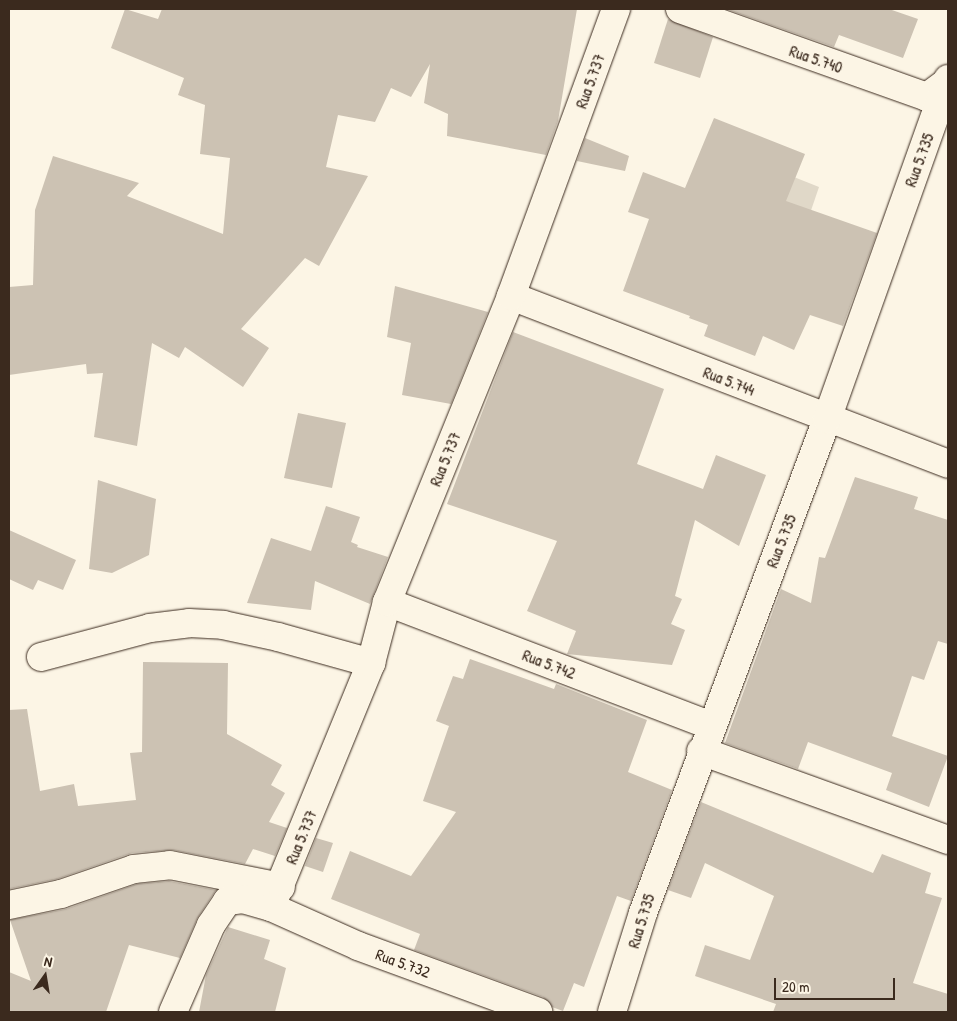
<!DOCTYPE html>
<html>
<head>
<meta charset="utf-8">
<style>
  body { margin:0 }
  #map { position:relative; width:957px; height:1021px; overflow:hidden; background:#fcf5e5; font-family:"Patrick Hand",sans-serif }
  div>[style] { position:absolute }
  .green>* { inset:0; background:#e0d8c8 }
  .building>* { inset:0; background:#ccc2b3 }
  .roads { filter:drop-shadow(0 0 1px #3b2a1e) drop-shadow(0 0 1px #3b2a1e) }
  .minor>* { height:28px; margin:-14px; padding:0 14px; transform-origin:14px; border-radius:14px; background:#fcf5e5 }
  span { translate:-50% -50%; white-space:nowrap; text-align:center; line-height:1.15; -webkit-text-stroke:5px #fcf5e5; paint-order:stroke }
  .street-label { font-size:16px; color:#3b2a1e }
  .frame { position:absolute; inset:0; border:10px solid #3b2a1e; pointer-events:none }
  .north { position:absolute; left:20px; top:951px; width:50px; height:50px; -webkit-text-stroke:4px #fcf5e5; paint-order:stroke; rotate:13deg; font-size:14px; font-weight:700; line-height:20px; text-align:center; color:#3b2a1e }
  .north::after { content:''; display:block; margin:auto; width:18px; height:22px; background:#3b2a1e; clip-path:polygon(50% 0,100% 100%,50% 72%,0 100%) }
  .scale { position:absolute; left:774px; top:978px; width:121px; height:22px; box-sizing:border-box; border:2px solid #3b2a1e; border-top:0; padding-left:6px; font-size:15px; line-height:18px; white-space:nowrap; color:#3b2a1e; -webkit-text-stroke:4px #fcf5e5; paint-order:stroke }
</style>
</head>
<body>
<div id="map">
  <div class="green">
    <i style="clip-path:polygon(749px 159px,819px 187px,804px 231px)"></i>
  </div>
  <div class="building">
    <i style="clip-path:polygon(125px 9px,158px 19px,162px 9px,577px 9px,558px 121px,546px 155px,447px 136px,448px 114px,424px 103px,430px 64px,411px 97px,391px 88px,375px 122px,338px 115px,326px 167px,368px 176px,319px 266px,305px 258px,241px 329px,269px 348px,243px 387px,185px 347px,179px 358px,152px 343px,137px 446px,94px 437px,103px 373px,87px 374px,86px 364px,9px 375px,9px 287px,33px 285px,35px 210px,53px 156px,139px 183px,127px 196px,223px 234px,230px 158px,200px 154px,205px 105px,178px 95px,184px 78px,111px 48px)"></i>
    <i style="clip-path:polygon(726px 9px,889px 9px,918px 19px,903px 58px,839px 35px,834px 47px)"></i>
    <i style="clip-path:polygon(668px 19px,713px 37px,700px 78px,654px 63px)"></i>
    <i style="clip-path:polygon(714px 118px,805px 154px,786px 201px,877px 233px,843px 326px,810px 315px,794px 350px,763px 336px,755px 356px,704px 336px,708px 325px,689px 318px,690px 316px,623px 291px,649px 219px,628px 212px,643px 172px,685px 188px)"></i>
    <i style="clip-path:polygon(585px 138px,629px 156px,625px 171px,577px 161px)"></i>
    <i style="clip-path:polygon(395px 286px,488px 312px,451px 404px,402px 395px,411px 343px,387px 337px)"></i>
    <i style="clip-path:polygon(513px 332px,664px 389px,637px 464px,703px 489px,716px 455px,766px 475px,739px 546px,695px 520px,675px 596px,682px 599px,671px 624px,685px 630px,672px 665px,567px 654px,576px 631px,527px 611px,557px 541px,447px 504px)"></i>
    <i style="clip-path:polygon(298px 413px,346px 423px,332px 488px,284px 478px)"></i>
    <i style="clip-path:polygon(855px 477px,918px 497px,914px 509px,948px 520px,948px 644px,938px 641px,924px 680px,912px 676px,892px 736px,948px 756px,929px 807px,886px 790px,892px 773px,808px 742px,798px 769px,725px 743px,781px 589px,811px 603px,819px 557px,825px 558px)"></i>
    <i style="clip-path:polygon(98px 480px,156px 499px,149px 555px,112px 573px,89px 569px)"></i>
    <i style="clip-path:polygon(326px 506px,360px 517px,351px 542px,358px 545px,357px 547px,388px 557px,370px 604px,315px 581px,311px 610px,247px 603px,271px 538px,311px 551px)"></i>
    <i style="clip-path:polygon(9px 530px,76px 560px,63px 590px,38px 580px,33px 590px,9px 579px)"></i>
    <i style="clip-path:polygon(470px 659px,554px 689px,556px 684px,647px 720px,628px 772px,672px 790px,631px 901px,617px 896px,584px 987px,574px 983px,563px 1011px,552px 1007px,543px 997px,414px 950px,420px 934px,331px 899px,350px 851px,411px 876px,456px 812px,423px 801px,449px 726px,436px 721px,453px 676px,463px 679px)"></i>
    <i style="clip-path:polygon(143px 662px,228px 663px,227px 734px,282px 765px,271px 785px,285px 793px,269px 822px,287px 828px,275px 856px,253px 849px,245px 864px,173px 850px,132px 853px,57px 879px,9px 889px,9px 710px,27px 709px,40px 791px,74px 784px,78px 806px,136px 800px,130px 753px,142px 752px)"></i>
    <i style="clip-path:polygon(701px 802px,873px 873px,882px 854px,931px 873px,925px 893px,942px 898px,913px 983px,948px 994px,948px 1012px,773px 1012px,776px 1004px,695px 976px,705px 945px,750px 960px,774px 896px,705px 863px,691px 898px,668px 890px)"></i>
    <i style="clip-path:polygon(316px 838px,333px 843px,323px 872px,305px 866px)"></i>
    <i style="clip-path:polygon(169px 881px,216px 890px,197px 919px,180px 958px,129px 945px,106px 1012px,9px 1012px,9px 972px,31px 981px,10px 920px,66px 909px,137px 884px)"></i>
    <i style="clip-path:polygon(228px 927px,270px 940px,264px 959px,286px 968px,275px 1012px,199px 1012px,206px 975px)"></i>
  </div>
  <div class="roads">
    <div class="minor">
      <i style="left:680px;top:9px;width:262px;rotate:19.6deg"></i>
      <i style="left:927px;top:97px;width:26px;rotate:-37deg"></i>
      <i style="left:511px;top:296px;width:468px;rotate:21deg"></i>
      <i style="left:387px;top:602px;width:347px;rotate:20.9deg"></i>
      <i style="left:41px;top:657px;width:113px;rotate:-14.9deg"></i>
      <i style="left:150px;top:628px;width:39px;rotate:-7deg"></i>
      <i style="left:189px;top:623px;width:34px;rotate:3deg"></i>
      <i style="left:223px;top:625px;width:56px;rotate:12.3deg"></i>
      <i style="left:278px;top:637px;width:97px;rotate:15.6deg"></i>
      <i style="left:701px;top:751px;width:263px;rotate:19.8deg"></i>
      <i style="left:9px;top:905px;width:53px;rotate:-11.9deg"></i>
      <i style="left:61px;top:894px;width:77px;rotate:-18.9deg"></i>
      <i style="left:134px;top:869px;width:36px;rotate:-6deg"></i>
      <i style="left:170px;top:865px;width:113px;rotate:11.2deg"></i>
      <i style="left:271px;top:907px;width:264px;rotate:-67.7deg"></i>
      <i style="left:371px;top:663px;width:63px;rotate:-75.3deg"></i>
      <i style="left:387px;top:602px;width:330px;rotate:-67.9deg"></i>
      <i style="left:511px;top:296px;width:306px;rotate:-69.9deg"></i>
      <i style="left:173px;top:1012px;width:95px;rotate:-66.4deg"></i>
      <i style="left:211px;top:925px;width:29px;rotate:-56deg"></i>
      <i style="left:227px;top:901px;width:16px;rotate:-7deg"></i>
      <i style="left:243px;top:899px;width:29px;rotate:16deg"></i>
      <i style="left:271px;top:907px;width:95px;rotate:24.1deg"></i>
      <i style="left:358px;top:946px;width:192px;rotate:20.1deg"></i>
      <i style="left:612px;top:1012px;width:104px;rotate:-72.6deg"></i>
      <i style="left:643px;top:913px;width:527px;rotate:-69.57deg"></i>
      <i style="left:827px;top:419px;width:361px;rotate:-70.4deg"></i>
    </div>
  </div>
  <div class="street-label">
    <span style="left:816px;top:59px;rotate:19deg">Rua 5.740</span>
    <span style="left:590px;top:81px;rotate:-70deg">Rua 5.737</span>
    <span style="left:919px;top:160px;rotate:-70deg">Rua 5.735</span>
    <span style="left:729px;top:381px;rotate:21deg">Rua 5.744</span>
    <span style="left:445px;top:459px;rotate:-68deg">Rua 5.737</span>
    <span style="left:781px;top:541px;rotate:-69deg">Rua 5.735</span>
    <span style="left:549px;top:664px;rotate:21deg">Rua 5.742</span>
    <span style="left:301px;top:837px;rotate:-68deg">Rua 5.737</span>
    <span style="left:641px;top:921px;rotate:-73deg">Rua 5.735</span>
    <span style="left:403px;top:963px;rotate:20deg">Rua 5.732</span>
  </div>
  <div class="frame"></div>
  <div class="north">N</div>
  <div class="scale">20 m</div>
</div>
</body>
</html>
